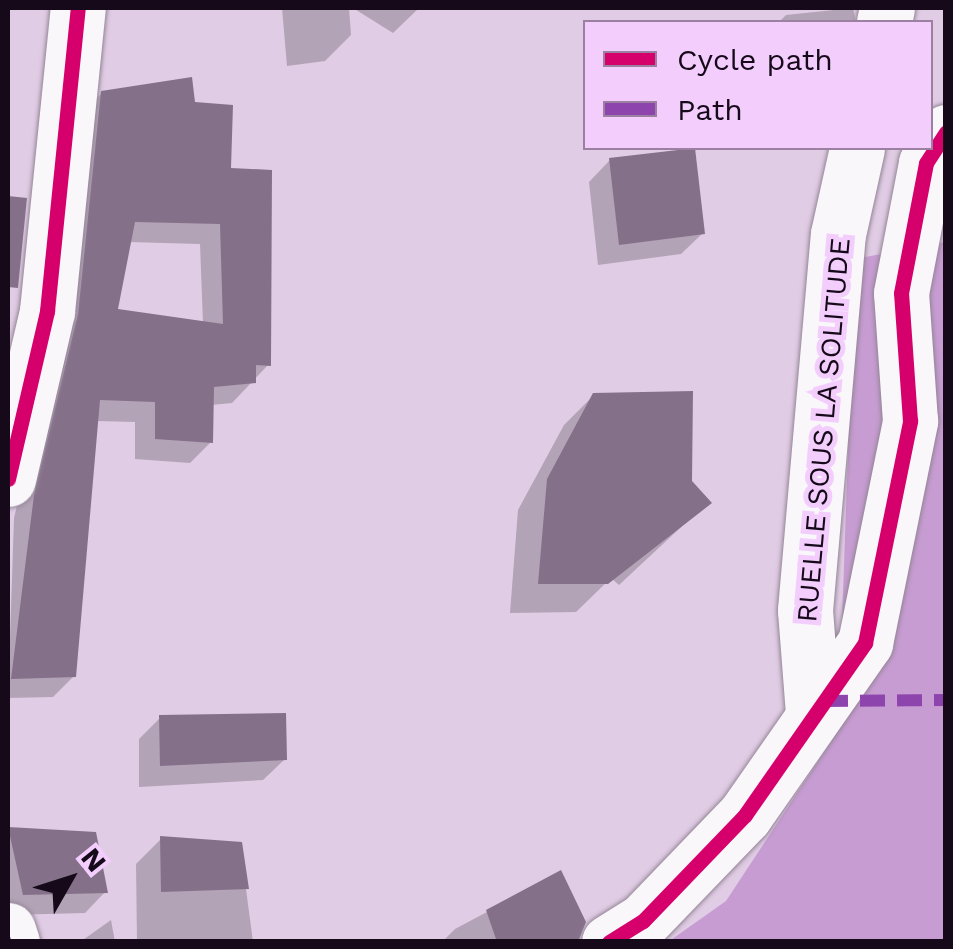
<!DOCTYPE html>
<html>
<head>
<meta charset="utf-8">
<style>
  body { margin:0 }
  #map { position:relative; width:953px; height:949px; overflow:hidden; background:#e0cce4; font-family:"Work Sans",sans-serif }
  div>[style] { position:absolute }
  .forest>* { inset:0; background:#c79cd2 }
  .shadow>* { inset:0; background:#0003 }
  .building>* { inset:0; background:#85708a }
  .roads { filter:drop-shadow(0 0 2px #948597) drop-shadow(0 0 2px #948597) }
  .minor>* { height:55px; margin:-27.5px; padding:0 27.5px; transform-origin:27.5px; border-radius:27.5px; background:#faf7fb }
  .tertiary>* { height:55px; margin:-27.5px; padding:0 27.5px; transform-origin:27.5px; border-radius:27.5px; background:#faf7fb }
  .quiet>* { height:12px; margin-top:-6px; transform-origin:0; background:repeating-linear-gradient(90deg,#8e44ad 0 25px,transparent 0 37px) }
  .cycleway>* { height:15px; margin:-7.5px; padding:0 7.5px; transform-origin:7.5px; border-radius:7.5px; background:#d6006c }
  span { translate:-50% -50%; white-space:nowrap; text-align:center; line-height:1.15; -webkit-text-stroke:10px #f3cefd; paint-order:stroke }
  .street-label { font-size:28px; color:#160a1a }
  .frame { position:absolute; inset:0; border:10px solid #160a1a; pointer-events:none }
  .legend { position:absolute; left:583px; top:20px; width:350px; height:130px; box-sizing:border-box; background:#f3cefd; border:2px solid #9b80a2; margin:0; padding:12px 18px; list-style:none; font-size:30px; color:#160a1a }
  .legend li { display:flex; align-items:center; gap:20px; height:50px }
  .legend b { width:50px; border:2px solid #9b80a2 }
  .north { position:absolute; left:20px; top:829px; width:100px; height:100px; -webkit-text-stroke:8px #f3cefd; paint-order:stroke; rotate:51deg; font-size:28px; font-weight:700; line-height:40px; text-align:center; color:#160a1a }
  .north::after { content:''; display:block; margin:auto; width:35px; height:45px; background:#160a1a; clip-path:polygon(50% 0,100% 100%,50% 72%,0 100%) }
</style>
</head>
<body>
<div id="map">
  <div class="forest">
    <i style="clip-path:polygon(945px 242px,945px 941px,668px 942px,726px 901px,838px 731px,855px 259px)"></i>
  </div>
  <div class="shadow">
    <i style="clip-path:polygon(282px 8px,349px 8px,351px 35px,325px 61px,287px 66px)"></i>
    <i style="clip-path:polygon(353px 8px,419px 8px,393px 33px)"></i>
    <i style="clip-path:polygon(853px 8px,856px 22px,779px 22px,786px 15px)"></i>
    <i style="clip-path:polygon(evenodd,102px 93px,193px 104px,228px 171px,268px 365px,232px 403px,211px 405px,211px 442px,190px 463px,135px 459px,135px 422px,96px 421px,74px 676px,53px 697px,8px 698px,14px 518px,58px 337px,81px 114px,102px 93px,129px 242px,200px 244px,203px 323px,115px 311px,129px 242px)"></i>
    <i style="clip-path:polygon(610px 160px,703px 233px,681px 254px,598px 265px,589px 182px)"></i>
    <i style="clip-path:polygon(8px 198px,24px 200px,8px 295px)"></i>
    <i style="clip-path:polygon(594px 395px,708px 502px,619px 585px,611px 578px,576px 612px,510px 613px,518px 510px,564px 425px)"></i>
    <i style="clip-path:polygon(160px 718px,285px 759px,263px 780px,139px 787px,139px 739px)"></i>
    <i style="clip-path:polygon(8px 829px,94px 835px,105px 892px,85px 913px,8px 915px)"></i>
    <i style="clip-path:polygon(161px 839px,240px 844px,253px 942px,137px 942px,136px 864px)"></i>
    <i style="clip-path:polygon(560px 873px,574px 942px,442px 942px,455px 929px)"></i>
    <i style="clip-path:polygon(111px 920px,115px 942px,80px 942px)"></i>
  </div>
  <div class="building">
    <i style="clip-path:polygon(evenodd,192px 77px,195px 102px,233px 105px,231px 168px,272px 170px,271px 366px,256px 365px,256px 383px,214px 387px,213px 443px,155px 439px,155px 402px,100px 400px,76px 677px,11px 679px,34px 495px,78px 314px,101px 91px,192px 77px,135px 222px,220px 224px,223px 324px,118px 309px,135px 222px)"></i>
    <i style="clip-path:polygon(695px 148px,705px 234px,619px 245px,609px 158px)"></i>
    <i style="clip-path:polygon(8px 196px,27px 198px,18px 288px,8px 287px)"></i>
    <i style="clip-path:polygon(693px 391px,692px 481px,712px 503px,608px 584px,538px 584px,547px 479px,593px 393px)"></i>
    <i style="clip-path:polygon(286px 713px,287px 760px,160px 766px,159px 715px)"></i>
    <i style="clip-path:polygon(8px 827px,96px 832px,108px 893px,23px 895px)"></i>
    <i style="clip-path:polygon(160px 836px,242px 842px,249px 889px,161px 892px)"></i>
    <i style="clip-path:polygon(561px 870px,586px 922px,578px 942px,497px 942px,486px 910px)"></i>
  </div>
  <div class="roads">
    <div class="minor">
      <i style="left:884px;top:22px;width:14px;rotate:-78deg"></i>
      <i style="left:813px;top:714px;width:104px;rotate:-94.4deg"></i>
      <i style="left:805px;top:610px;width:377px;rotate:-85deg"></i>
      <i style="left:838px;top:234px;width:88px;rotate:-77.5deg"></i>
      <i style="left:609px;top:942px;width:40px;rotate:-32deg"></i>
      <i style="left:643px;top:921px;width:147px;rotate:-46.1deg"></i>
      <i style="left:745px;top:815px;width:210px;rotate:-55.1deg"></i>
      <i style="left:865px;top:643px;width:227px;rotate:-78.5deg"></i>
      <i style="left:910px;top:421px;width:128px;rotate:-94deg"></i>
      <i style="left:901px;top:293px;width:132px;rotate:-79.1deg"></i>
      <i style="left:926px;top:163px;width:37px;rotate:-57deg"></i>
    </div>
    <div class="tertiary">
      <i style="left:8px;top:479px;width:172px;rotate:-76.9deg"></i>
      <i style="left:47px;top:311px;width:305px;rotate:-84.2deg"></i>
      <i style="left:8px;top:930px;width:13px;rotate:72deg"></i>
    </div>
  </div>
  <div class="quiet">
    <i style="left:823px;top:701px;width:123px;rotate:-0.5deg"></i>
    <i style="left:8px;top:940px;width:3px;rotate:-18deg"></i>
  </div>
  <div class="cycleway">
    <i style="left:8px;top:479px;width:172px;rotate:-76.9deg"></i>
    <i style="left:47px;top:311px;width:305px;rotate:-84.2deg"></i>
    <i style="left:609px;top:942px;width:40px;rotate:-32deg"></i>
    <i style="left:643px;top:921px;width:147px;rotate:-46.1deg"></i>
    <i style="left:745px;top:815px;width:210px;rotate:-55.1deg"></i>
    <i style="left:865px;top:643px;width:227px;rotate:-78.5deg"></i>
    <i style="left:910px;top:421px;width:128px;rotate:-94deg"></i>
    <i style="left:901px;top:293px;width:132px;rotate:-79.1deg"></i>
    <i style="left:926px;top:163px;width:37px;rotate:-57deg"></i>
  </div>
  <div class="street-label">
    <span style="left:824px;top:430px;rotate:-85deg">RUELLE SOUS LA SOLITUDE</span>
  </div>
  <div class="frame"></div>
  <ul class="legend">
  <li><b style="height:12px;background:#d6006c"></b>Cycle path</li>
  <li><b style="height:12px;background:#8e44ad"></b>Path</li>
  </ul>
  <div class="north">N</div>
</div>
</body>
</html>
